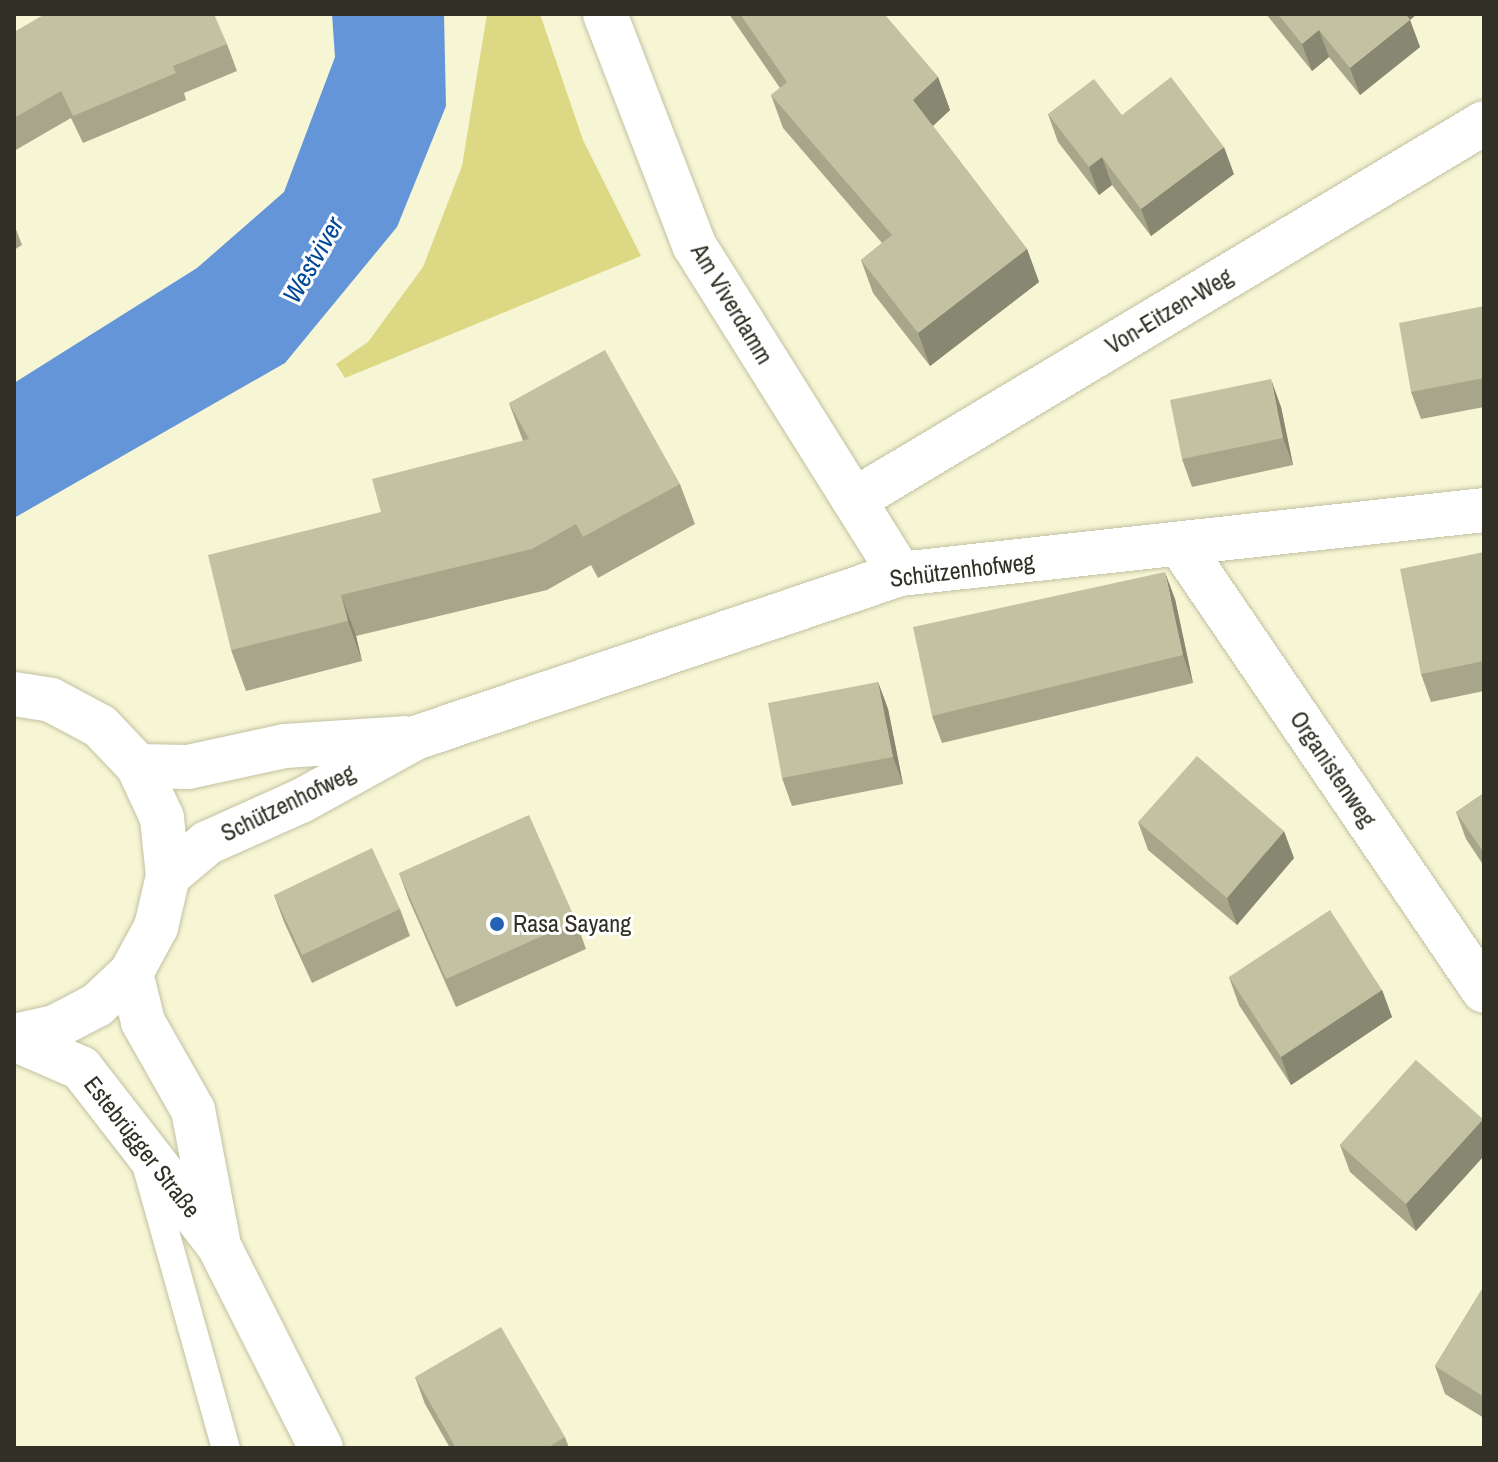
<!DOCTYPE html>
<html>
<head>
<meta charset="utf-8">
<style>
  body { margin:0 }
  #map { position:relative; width:1498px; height:1462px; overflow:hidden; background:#f6f6d5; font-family:"Archivo Narrow",sans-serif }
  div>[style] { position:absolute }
  .green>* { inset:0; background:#dcd884 }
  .water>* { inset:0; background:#6495d9 }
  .roads { filter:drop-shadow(0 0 2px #c2c1a1) drop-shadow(0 0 2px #c2c1a1) }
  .service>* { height:28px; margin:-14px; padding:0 14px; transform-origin:14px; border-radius:14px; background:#fff }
  .minor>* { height:44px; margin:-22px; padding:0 22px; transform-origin:22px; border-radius:22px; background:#fff }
  .tertiary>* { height:44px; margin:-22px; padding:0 22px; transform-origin:22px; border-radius:22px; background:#fff }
  .wall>* { inset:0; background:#a7a68a }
  .shaded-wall>* { inset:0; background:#888771 }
  .building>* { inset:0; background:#c2c1a1 }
  .dots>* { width:22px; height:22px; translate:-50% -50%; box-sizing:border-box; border:4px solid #fff; border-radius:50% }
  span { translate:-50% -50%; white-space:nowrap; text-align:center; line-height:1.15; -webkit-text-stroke:6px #fff; paint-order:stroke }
  .street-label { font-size:24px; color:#313024 }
  .poi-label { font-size:24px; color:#313024 }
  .left { translate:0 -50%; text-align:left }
  .water-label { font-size:26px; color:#004898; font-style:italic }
  .frame { position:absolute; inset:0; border:16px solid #313024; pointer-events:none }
</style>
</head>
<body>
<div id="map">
  <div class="green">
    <i style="clip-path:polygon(487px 14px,540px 14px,583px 140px,641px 256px,345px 378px,336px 364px,368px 342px,423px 267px,462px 166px)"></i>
  </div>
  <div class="water">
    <i style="clip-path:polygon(332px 14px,444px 14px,446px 106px,397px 227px,285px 363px,14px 518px,14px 383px,197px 268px,284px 192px,335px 57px)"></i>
  </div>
  <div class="roads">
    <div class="service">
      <i style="left:146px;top:1164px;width:295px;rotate:74.3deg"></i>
    </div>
    <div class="minor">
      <i style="left:605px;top:14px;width:248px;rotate:68.9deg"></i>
      <i style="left:694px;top:245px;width:388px;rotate:57.9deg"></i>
      <i style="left:854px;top:500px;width:734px;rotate:-30.9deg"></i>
      <i style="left:1181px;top:546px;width:538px;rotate:55.75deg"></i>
    </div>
    <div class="tertiary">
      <i style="left:14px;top:694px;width:37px;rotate:9deg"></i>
      <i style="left:51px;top:700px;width:55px;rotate:28deg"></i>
      <i style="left:100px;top:726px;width:55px;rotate:46.5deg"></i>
      <i style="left:138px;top:766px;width:57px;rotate:65.2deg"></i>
      <i style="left:162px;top:818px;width:58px;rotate:84.1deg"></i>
      <i style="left:168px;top:876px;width:52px;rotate:103.2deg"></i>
      <i style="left:156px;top:927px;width:52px;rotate:118.5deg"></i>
      <i style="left:131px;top:973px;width:47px;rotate:136.7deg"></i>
      <i style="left:97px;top:1005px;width:47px;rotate:152.4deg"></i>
      <i style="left:55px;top:1027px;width:42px;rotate:167.6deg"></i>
      <i style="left:138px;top:766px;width:50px;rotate:1.1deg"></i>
      <i style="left:188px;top:767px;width:99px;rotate:-12.2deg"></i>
      <i style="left:285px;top:746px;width:119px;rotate:-3.8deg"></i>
      <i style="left:168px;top:876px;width:51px;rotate:-40.2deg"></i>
      <i style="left:207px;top:843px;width:103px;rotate:-24.1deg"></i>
      <i style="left:301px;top:801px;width:130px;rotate:-28.9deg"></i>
      <i style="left:415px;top:738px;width:512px;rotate:-18.68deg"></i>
      <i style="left:900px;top:574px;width:587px;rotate:-6.25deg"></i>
      <i style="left:131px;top:973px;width:50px;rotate:76.2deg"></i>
      <i style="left:143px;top:1022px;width:101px;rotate:60.4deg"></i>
      <i style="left:193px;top:1110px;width:132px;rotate:79.1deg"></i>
      <i style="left:14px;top:1039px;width:73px;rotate:23.4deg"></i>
      <i style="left:81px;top:1068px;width:225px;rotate:52.2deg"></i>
      <i style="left:219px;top:1246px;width:226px;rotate:63.2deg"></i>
    </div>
  </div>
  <div class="wall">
    <i style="clip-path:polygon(729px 14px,884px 14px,938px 77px,950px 110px,933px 126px,1027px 249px,1039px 282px,930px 366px,873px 293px,861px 260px,882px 243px,783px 128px,771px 95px,780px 88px)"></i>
    <i style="clip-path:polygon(1266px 14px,1417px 14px,1410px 20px,1420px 47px,1360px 95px,1329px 57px,1312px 71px)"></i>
    <i style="clip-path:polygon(14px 32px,227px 44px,237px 71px,184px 93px,186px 100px,83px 143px,71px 118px,14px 151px)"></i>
    <i style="clip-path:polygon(1048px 114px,1122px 115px,1234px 174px,1151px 236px,1112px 185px,1099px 195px,1058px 142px)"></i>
    <i style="clip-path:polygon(14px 224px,22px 245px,14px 250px)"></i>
    <i style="clip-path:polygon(1484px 306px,1484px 407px,1421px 419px,1411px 392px)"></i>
    <i style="clip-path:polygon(509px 403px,680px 484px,695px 524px,598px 578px,591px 565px,547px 590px,356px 636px,362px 661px,246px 691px,231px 650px,381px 512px,523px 441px)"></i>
    <i style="clip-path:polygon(1281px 407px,1293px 465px,1192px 487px,1182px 459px)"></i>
    <i style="clip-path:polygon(1484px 552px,1484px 691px,1431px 702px,1421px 674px)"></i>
    <i style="clip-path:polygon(1175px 599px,1193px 683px,942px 743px,932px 716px)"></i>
    <i style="clip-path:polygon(878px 682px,888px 709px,903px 784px,792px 806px,782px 778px)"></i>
    <i style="clip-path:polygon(1484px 793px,1484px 866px,1466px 839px,1456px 812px)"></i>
    <i style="clip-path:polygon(1138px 822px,1294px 858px,1237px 925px,1148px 850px)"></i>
    <i style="clip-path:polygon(399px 873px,576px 921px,586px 949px,456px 1007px,409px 900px)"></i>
    <i style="clip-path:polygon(274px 895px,400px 909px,410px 936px,312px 983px,284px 922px)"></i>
    <i style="clip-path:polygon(1229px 977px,1382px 990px,1392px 1017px,1291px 1085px,1239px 1005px)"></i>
    <i style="clip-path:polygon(1416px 1060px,1416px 1231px,1350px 1172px,1340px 1145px)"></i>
    <i style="clip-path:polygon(1484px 1286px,1484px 1418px,1445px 1394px,1435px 1366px)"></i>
    <i style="clip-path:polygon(415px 1377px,565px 1437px,569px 1448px,450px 1448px,425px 1404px)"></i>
  </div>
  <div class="shaded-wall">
    <i style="clip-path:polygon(1399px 14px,1417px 14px,1410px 20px,1420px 47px,1360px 95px,1350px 68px)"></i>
    <i style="clip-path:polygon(1319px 30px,1329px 57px,1312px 71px,1302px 44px)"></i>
    <i style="clip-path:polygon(938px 77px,950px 110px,925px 133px,913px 100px)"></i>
    <i style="clip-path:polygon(1224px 147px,1234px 174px,1151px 236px,1141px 209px)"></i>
    <i style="clip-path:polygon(1102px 157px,1112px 185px,1099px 195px,1089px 167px)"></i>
    <i style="clip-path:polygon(1027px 249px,1039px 282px,930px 366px,918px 333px)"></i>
    <i style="clip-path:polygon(1271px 379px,1281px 407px,1293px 465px,1283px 438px)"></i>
    <i style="clip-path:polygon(1165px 572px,1175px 599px,1193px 683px,1183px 655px)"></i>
    <i style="clip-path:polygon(341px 595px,356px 636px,362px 661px,348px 621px)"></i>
    <i style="clip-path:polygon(878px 682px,888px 709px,903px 784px,893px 757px)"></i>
    <i style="clip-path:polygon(1284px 831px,1294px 858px,1237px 925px,1227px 898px)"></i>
    <i style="clip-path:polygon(1382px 990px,1392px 1017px,1291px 1085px,1281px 1057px)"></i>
    <i style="clip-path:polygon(1483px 1119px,1484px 1122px,1484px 1156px,1416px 1231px,1406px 1204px)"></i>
  </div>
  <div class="building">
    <i style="clip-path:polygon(45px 14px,214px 14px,227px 44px,173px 66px,176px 73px,73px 116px,61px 91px,14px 118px,14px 32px)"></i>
    <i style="clip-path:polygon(740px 14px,884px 14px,938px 77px,913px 100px,1027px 249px,918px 333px,861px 260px,892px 235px,771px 95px,787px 82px)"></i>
    <i style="clip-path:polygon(1278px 14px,1406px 14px,1410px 20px,1350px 68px,1319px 30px,1302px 44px)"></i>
    <i style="clip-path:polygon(1171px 77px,1224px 147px,1141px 209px,1102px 157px,1089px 167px,1048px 114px,1094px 79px,1122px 115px)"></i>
    <i style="clip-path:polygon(1484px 306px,1484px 378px,1411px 392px,1399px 323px)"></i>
    <i style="clip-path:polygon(605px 350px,680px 484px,583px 537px,576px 524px,532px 549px,341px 595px,348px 621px,231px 650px,208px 555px,381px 512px,372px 479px,529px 439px,509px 403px)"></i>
    <i style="clip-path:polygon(1271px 379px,1283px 438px,1182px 459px,1170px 400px)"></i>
    <i style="clip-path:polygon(1484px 552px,1484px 661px,1421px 674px,1400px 569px)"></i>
    <i style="clip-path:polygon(1165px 572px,1183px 655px,932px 716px,913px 627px)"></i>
    <i style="clip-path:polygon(878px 682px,893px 757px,782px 778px,768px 703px)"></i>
    <i style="clip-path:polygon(1197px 756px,1284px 831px,1227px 898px,1138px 822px)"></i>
    <i style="clip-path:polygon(1484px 793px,1484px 853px,1456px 812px)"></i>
    <i style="clip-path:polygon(529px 815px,576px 921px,446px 979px,399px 873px)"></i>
    <i style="clip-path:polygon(372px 848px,400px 909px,302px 955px,274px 895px)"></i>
    <i style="clip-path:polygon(1330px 910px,1382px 990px,1281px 1057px,1229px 977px)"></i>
    <i style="clip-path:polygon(1416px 1060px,1483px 1119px,1406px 1204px,1340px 1145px)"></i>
    <i style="clip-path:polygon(1484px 1286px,1484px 1397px,1435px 1366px)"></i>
    <i style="clip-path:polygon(501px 1327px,565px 1437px,547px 1448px,456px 1448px,415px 1377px)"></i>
  </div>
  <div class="dots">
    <i style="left:497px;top:924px;background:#2362b4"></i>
  </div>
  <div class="street-label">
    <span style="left:732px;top:304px;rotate:59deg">Am Viverdamm</span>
    <span style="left:1169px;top:311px;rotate:-31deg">Von-Eitzen-Weg</span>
    <span style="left:962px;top:570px;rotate:-7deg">Schützenhofweg</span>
    <span style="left:1333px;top:769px;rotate:56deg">Organistenweg</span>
    <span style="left:288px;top:803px;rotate:-26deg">Schützenhofweg</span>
    <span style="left:142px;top:1147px;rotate:52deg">Estebrügger Straße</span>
  </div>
  <div class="poi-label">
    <span class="left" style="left:513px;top:924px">Rasa Sayang</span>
  </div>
  <div class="water-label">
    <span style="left:313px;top:260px;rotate:-60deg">Westviver</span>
  </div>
  <div class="frame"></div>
</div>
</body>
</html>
